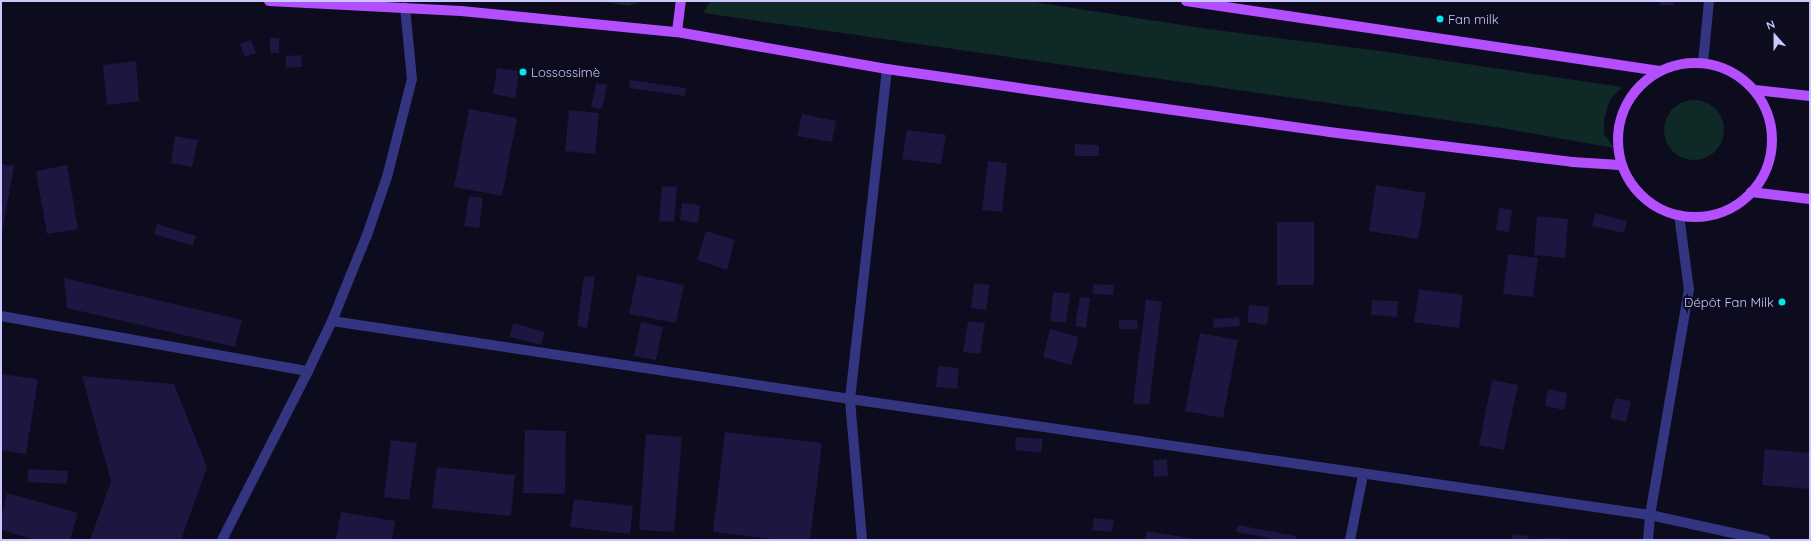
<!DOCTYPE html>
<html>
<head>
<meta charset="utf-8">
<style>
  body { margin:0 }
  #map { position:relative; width:1811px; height:541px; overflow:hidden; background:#0d0b1e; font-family:Quicksand,sans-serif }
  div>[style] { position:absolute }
  .green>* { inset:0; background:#0e2926 }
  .round { border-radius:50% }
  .building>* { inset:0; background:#1c1640 }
  .minor>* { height:10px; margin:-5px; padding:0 5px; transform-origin:5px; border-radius:5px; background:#333580 }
  .major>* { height:10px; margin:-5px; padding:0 5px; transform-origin:5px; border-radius:5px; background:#b34fff }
  .major>.ring { margin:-5px; padding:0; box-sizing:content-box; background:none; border:10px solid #b34fff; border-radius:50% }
  .dots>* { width:11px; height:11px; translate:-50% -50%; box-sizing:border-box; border:2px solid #0d0b1e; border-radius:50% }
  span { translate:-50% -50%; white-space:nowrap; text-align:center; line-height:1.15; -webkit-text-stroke:4px #0d0b1e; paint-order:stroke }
  .poi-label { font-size:13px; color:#ccc8ff }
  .left { translate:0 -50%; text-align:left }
  .right { translate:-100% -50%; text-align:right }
  .frame { position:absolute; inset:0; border:2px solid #ccc8ff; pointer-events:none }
  .north { position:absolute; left:1755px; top:16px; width:40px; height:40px; -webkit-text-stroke:3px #0d0b1e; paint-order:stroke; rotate:339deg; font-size:11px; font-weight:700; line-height:16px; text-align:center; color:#ccc8ff }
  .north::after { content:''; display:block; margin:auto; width:14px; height:18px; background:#ccc8ff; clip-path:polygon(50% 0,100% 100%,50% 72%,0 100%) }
</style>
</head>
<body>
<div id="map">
  <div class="green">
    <i style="clip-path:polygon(600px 1px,643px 1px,628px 6px)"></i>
    <i style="clip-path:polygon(710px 1px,1028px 1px,1208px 29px,1380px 51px,1622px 87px,1610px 100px,1604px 119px,1604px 134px,1614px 148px,1502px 128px,703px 13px)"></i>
    <i class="round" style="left:1664px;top:100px;width:60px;height:60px"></i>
  </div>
  <div class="building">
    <i style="clip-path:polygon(1660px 1px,1674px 1px,1674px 5px,1660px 5px)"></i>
    <i style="clip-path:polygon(270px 38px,279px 38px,279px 53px,270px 53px)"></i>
    <i style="clip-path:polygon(251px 40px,256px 53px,245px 57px,240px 44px)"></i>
    <i style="clip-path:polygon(301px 55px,302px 67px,286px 68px,286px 56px)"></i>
    <i style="clip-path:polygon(136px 61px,139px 101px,107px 105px,103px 65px)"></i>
    <i style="clip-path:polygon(497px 68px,519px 71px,515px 98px,493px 94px)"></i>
    <i style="clip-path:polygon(630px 80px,686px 88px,685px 96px,629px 88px)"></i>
    <i style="clip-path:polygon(596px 83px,607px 85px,602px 109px,591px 107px)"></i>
    <i style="clip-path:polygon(469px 109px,517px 118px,502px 196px,454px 187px)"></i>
    <i style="clip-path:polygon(569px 110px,599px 113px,595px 154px,565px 151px)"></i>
    <i style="clip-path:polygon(802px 114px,836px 121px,832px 142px,797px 136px)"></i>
    <i style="clip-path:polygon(907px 130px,946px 135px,941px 164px,902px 159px)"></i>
    <i style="clip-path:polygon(175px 136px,198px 140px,192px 167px,171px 163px)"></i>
    <i style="clip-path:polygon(1075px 144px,1099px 145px,1099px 156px,1075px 156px)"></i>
    <i style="clip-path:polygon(988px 161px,1007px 163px,1002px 212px,982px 210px)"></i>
    <i style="clip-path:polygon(1px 164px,14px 166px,2px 233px,1px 232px)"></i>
    <i style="clip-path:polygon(67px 165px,78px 229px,47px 234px,36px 171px)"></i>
    <i style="clip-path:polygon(1376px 185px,1426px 193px,1418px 239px,1369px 231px)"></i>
    <i style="clip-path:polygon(662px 186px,677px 187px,674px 222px,659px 221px)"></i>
    <i style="clip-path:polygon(469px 196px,483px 198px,479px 228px,464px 226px)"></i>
    <i style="clip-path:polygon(682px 203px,700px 205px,698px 223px,680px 220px)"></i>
    <i style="clip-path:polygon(1499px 208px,1512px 210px,1509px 232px,1496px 230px)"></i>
    <i style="clip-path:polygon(1595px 213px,1627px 221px,1624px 233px,1592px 226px)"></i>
    <i style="clip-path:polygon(1537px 216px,1568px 219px,1565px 258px,1534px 255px)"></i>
    <i style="clip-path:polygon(1277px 222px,1314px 222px,1314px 285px,1277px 285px)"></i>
    <i style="clip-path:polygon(157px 224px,196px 236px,193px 246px,154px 234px)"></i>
    <i style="clip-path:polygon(706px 231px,735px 240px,727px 270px,697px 260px)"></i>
    <i style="clip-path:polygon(1508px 254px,1538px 258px,1533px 297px,1503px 294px)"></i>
    <i style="clip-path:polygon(637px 275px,684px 285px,676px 323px,629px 314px)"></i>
    <i style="clip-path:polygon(584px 276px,595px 277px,587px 328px,577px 326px)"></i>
    <i style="clip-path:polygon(64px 278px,242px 320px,235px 347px,67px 308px)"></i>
    <i style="clip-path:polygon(974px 283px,990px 285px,986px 310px,971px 308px)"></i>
    <i style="clip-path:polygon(1093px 284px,1114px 285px,1113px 295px,1093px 294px)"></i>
    <i style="clip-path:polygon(1419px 289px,1463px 295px,1459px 328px,1414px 322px)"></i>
    <i style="clip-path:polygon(1053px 292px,1070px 294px,1066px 323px,1050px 321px)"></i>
    <i style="clip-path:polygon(1080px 297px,1090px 298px,1086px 328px,1075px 326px)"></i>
    <i style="clip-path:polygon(1146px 299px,1162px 302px,1149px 405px,1133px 403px)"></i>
    <i style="clip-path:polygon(1372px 300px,1398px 301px,1397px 317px,1371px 315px)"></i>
    <i style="clip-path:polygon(1249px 305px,1269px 307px,1267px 325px,1247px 322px)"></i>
    <i style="clip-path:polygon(1239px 317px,1240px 326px,1214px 328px,1213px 319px)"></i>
    <i style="clip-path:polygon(1119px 320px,1137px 320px,1138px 329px,1119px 329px)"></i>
    <i style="clip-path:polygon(968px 321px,985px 323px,980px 354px,963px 352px)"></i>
    <i style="clip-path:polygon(641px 322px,663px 327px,656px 360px,634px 356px)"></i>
    <i style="clip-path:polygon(513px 323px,545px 332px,541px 345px,510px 337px)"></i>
    <i style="clip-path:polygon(1050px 329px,1079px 337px,1071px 365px,1043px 357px)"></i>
    <i style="clip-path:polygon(1200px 333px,1238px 340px,1223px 418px,1185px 411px)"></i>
    <i style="clip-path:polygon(938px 366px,959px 368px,957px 389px,936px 387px)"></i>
    <i style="clip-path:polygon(1px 374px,38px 379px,26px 454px,1px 450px)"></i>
    <i style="clip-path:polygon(82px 376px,174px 384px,207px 467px,181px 540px,90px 540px,111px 481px)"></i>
    <i style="clip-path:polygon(1492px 380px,1518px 385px,1504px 450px,1479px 445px)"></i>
    <i style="clip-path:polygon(1548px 389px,1567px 393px,1564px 410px,1545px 406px)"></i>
    <i style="clip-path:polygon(1615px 398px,1631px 401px,1626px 422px,1610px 418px)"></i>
    <i style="clip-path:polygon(525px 430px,566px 431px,565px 494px,523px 493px)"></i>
    <i style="clip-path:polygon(725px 432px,822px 443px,810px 540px,781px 540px,713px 532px)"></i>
    <i style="clip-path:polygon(646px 434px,682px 437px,674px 532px,639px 530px)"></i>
    <i style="clip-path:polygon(1016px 437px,1043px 439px,1041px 453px,1015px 450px)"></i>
    <i style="clip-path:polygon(391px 440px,417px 443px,409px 500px,384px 497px)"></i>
    <i style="clip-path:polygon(1765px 449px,1810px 453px,1810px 489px,1762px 485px)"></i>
    <i style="clip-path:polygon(1167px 459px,1168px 476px,1154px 477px,1153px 460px)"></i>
    <i style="clip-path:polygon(437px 467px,515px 475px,511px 516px,432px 508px)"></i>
    <i style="clip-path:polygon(28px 469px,68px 471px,67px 484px,28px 482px)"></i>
    <i style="clip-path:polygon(7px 493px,78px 513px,70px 540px,37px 540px,1px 530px,1px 517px)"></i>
    <i style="clip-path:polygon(574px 499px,633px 506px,630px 534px,570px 527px)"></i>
    <i style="clip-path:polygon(341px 512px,395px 521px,392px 540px,336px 540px)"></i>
    <i style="clip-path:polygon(1094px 518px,1114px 520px,1112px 532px,1092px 530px)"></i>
    <i style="clip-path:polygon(1238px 525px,1296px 536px,1295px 540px,1280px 540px,1236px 532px)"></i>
    <i style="clip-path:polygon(1147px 531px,1195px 539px,1195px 540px,1145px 540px)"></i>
    <i style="clip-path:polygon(1513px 534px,1529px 536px,1528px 540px,1512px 540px)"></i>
    <i style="clip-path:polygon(1542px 538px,1562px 538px,1561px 540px,1542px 540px)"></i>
  </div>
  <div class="minor">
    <i style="left:1703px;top:63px;width:62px;rotate:-84.5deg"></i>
    <i style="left:1px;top:316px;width:312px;rotate:10.2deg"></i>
    <i style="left:332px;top:321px;width:524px;rotate:8.56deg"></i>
    <i style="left:850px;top:399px;width:808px;rotate:8.25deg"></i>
    <i style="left:1650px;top:515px;width:118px;rotate:12.3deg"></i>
    <i style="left:222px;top:540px;width:190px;rotate:-63deg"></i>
    <i style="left:308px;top:371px;width:55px;rotate:-64.4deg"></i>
    <i style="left:332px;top:321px;width:93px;rotate:-67.9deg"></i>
    <i style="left:367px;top:235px;width:61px;rotate:-71deg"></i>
    <i style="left:387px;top:177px;width:101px;rotate:-75.7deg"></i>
    <i style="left:412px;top:79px;width:72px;rotate:-95.6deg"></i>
    <i style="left:862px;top:540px;width:142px;rotate:-94.9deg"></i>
    <i style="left:850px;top:399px;width:332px;rotate:-83.6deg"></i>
    <i style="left:1350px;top:540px;width:66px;rotate:-78.7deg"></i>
    <i style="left:1648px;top:540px;width:25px;rotate:-85deg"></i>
    <i style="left:1650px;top:515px;width:228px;rotate:-80.2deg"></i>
    <i style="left:1689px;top:290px;width:76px;rotate:-97.6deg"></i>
  </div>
  <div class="major">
    <i style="left:269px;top:1px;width:192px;rotate:3deg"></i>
    <i style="left:461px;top:11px;width:217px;rotate:5.6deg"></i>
    <i style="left:677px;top:32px;width:213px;rotate:10deg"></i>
    <i style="left:887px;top:69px;width:210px;rotate:8.2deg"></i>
    <i style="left:1095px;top:99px;width:236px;rotate:8deg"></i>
    <i style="left:1329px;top:132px;width:245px;rotate:7deg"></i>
    <i style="left:1572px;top:162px;width:48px;rotate:3.6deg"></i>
    <i style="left:1186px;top:1px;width:479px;rotate:8.4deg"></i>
    <i style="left:677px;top:32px;width:31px;rotate:-83deg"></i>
    <i class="ring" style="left:1618px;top:63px;width:144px;height:144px"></i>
    <i style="left:1755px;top:90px;width:55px;rotate:6.2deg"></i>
    <i style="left:1751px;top:192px;width:59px;rotate:6.8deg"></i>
  </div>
  <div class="dots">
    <i style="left:1440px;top:19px;background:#00e9f3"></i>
    <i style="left:523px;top:72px;background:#00e9f3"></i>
    <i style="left:1782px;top:302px;background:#00e9f3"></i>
  </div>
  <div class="poi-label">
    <span class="left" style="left:1448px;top:19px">Fan milk</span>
    <span class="left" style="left:531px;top:72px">Lossossimè</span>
    <span class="right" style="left:1774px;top:302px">Dépôt Fan Milk</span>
  </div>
  <div class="frame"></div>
  <div class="north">N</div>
</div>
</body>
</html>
